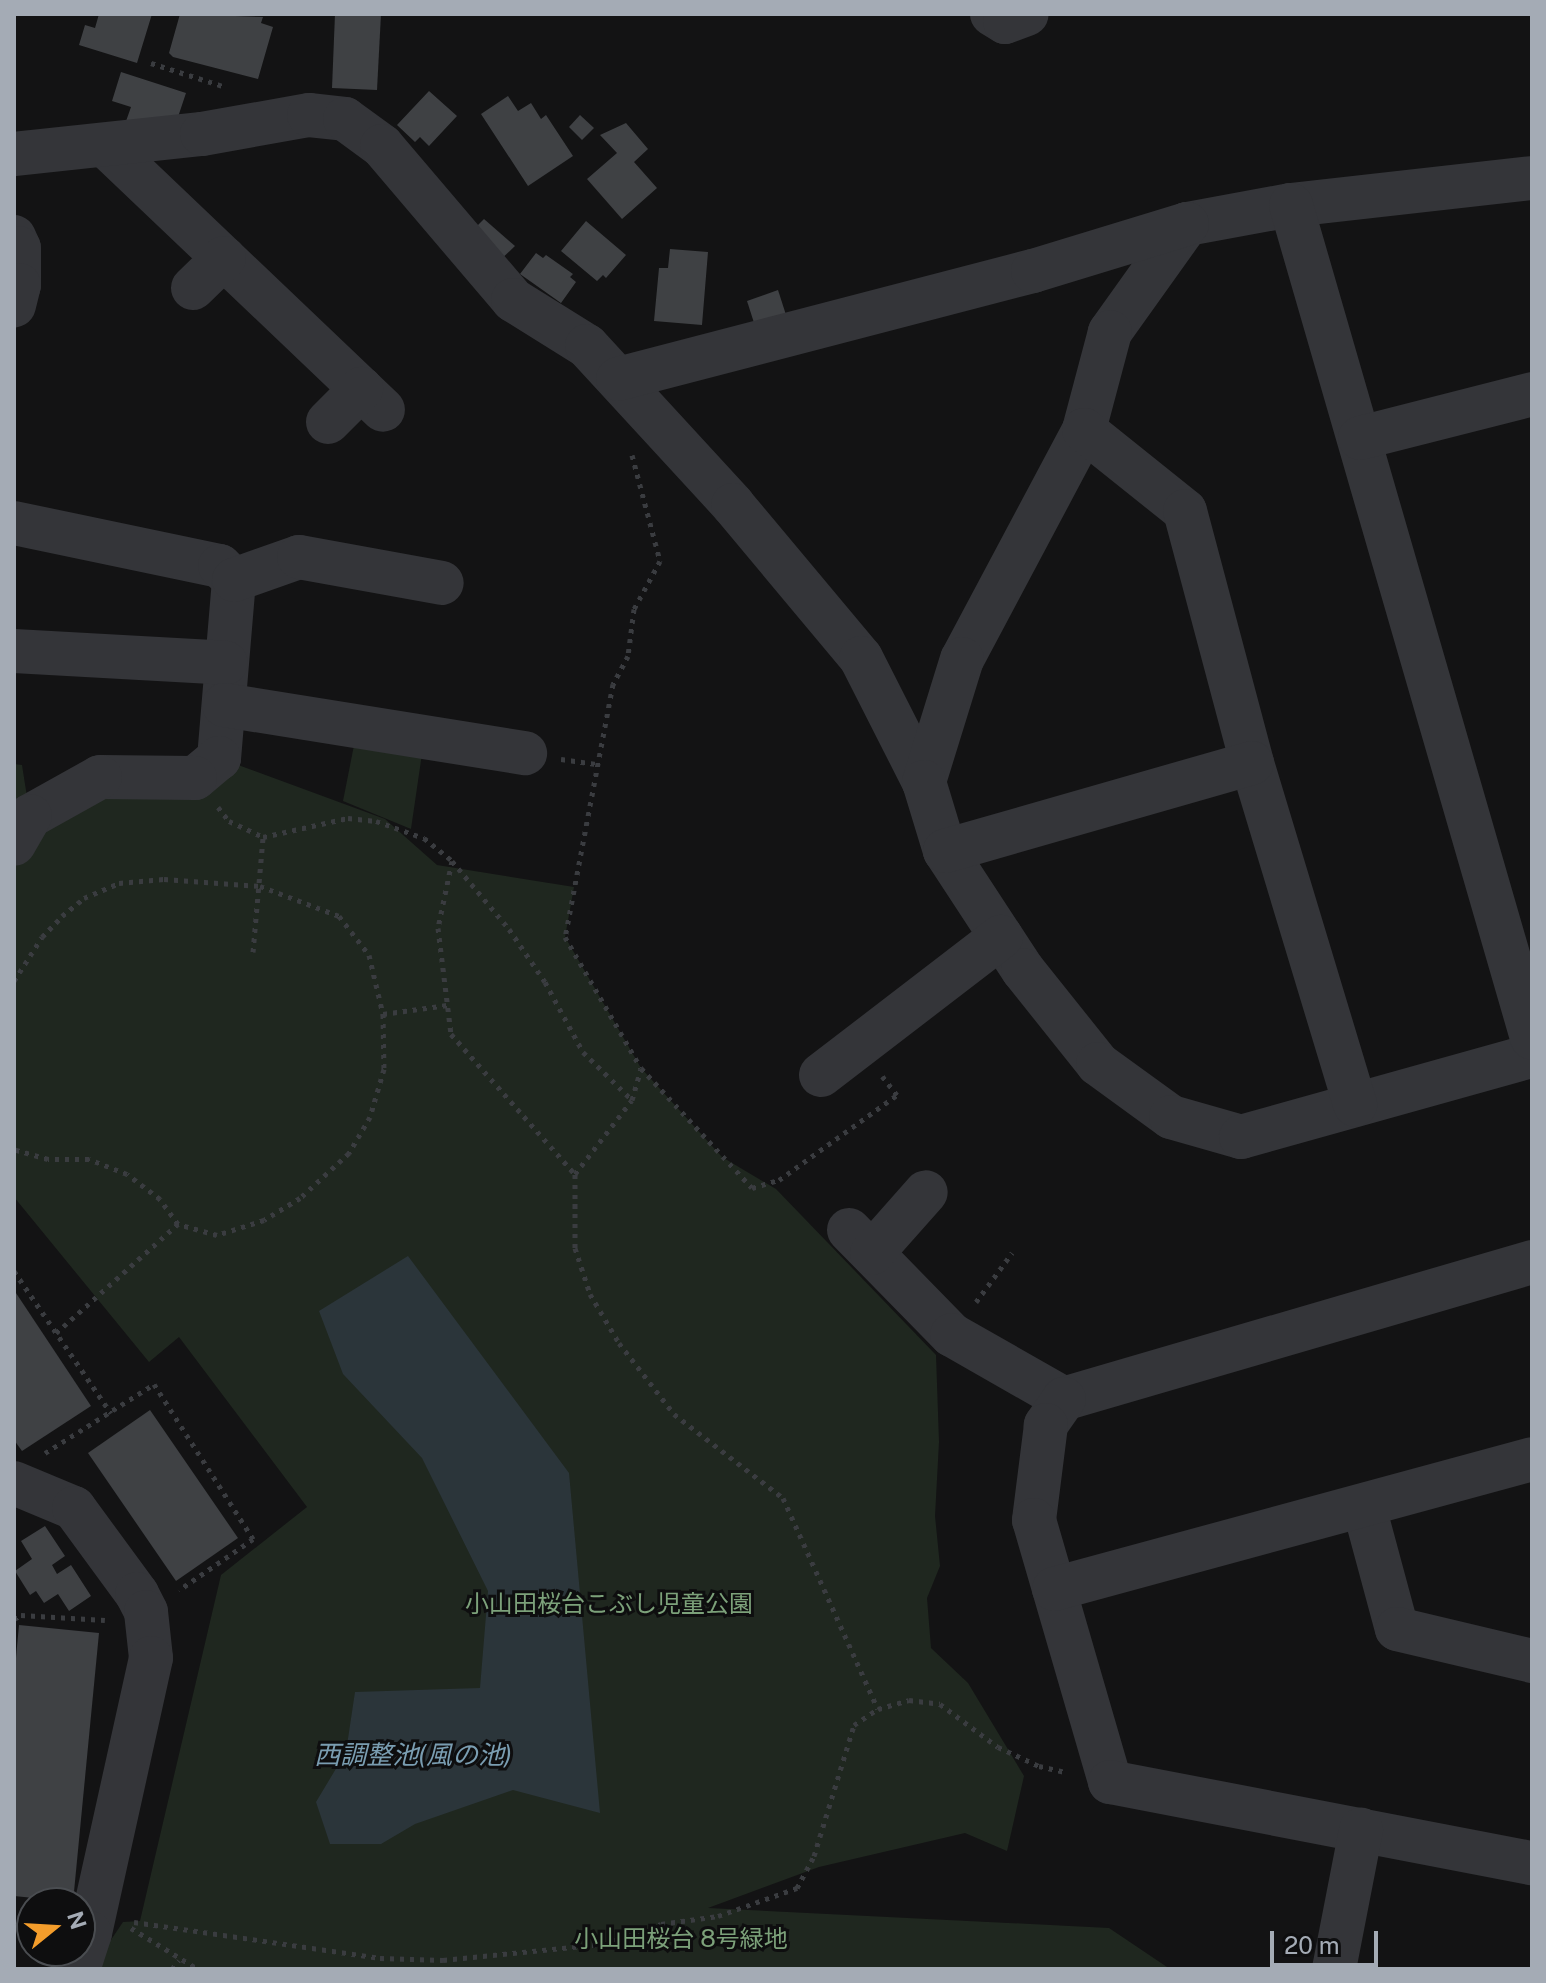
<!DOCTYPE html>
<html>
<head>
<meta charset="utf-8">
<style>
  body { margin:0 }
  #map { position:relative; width:1546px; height:1983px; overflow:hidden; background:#131314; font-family:"Public Sans","Noto Sans JP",sans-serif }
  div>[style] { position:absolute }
  .green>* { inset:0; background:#1f271f }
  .water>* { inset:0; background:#2b353a }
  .building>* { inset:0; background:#3f4144 }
  .path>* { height:5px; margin-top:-2.5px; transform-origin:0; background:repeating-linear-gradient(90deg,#3a3c40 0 4px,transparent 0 10px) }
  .minor>* { height:44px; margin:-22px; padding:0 22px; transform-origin:22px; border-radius:22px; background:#343539 }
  span { translate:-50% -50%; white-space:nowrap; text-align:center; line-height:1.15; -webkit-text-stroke:6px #0e0e0f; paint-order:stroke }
  .park-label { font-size:24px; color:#7ca17a }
  .water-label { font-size:26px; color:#7a9db1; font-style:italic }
  .frame { position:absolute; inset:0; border:16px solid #a4abb5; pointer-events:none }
  .north { position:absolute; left:16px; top:1887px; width:80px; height:80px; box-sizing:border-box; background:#0e0e0f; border:2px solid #4a4d51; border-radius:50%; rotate:72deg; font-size:22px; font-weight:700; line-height:32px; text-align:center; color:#a4abb5 }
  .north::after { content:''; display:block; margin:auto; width:28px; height:36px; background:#f49d2b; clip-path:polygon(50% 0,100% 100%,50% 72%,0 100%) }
  .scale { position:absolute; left:1270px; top:1931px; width:108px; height:36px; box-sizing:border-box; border:4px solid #a4abb5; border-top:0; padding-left:10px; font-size:24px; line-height:28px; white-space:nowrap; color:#a4abb5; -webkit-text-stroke:6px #0e0e0f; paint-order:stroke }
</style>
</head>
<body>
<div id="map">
  <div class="green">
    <i style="clip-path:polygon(357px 730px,424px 740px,411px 829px,343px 801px)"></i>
    <i style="clip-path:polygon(219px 758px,385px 819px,437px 865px,574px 887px,565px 937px,641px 1068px,722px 1157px,776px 1189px,936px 1355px,939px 1442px,935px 1516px,940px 1566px,927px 1598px,931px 1648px,968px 1683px,1024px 1776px,1007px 1851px,965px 1833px,819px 1867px,708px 1908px,1109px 1928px,1170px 1969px,92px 1968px,123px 1922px,140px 1921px,221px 1575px,307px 1507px,179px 1337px,149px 1362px,14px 1197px,14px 764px,22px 765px,30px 816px)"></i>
  </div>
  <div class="water">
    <i style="clip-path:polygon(408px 1256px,569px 1473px,600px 1813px,513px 1790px,415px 1824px,381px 1844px,330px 1844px,316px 1802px,346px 1752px,355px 1692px,480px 1688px,488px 1591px,422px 1458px,343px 1374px,319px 1311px)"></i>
  </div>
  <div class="building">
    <i style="clip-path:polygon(99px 14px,152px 14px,137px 63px,79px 45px,85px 25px,95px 28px)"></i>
    <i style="clip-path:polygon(180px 14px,263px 17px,261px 23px,273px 27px,258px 79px,173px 57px,169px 53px)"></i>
    <i style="clip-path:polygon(335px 14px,381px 14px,377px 90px,332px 88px)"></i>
    <i style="clip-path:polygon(121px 72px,186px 93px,174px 129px,125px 124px,131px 107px,112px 101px)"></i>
    <i style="clip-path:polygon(429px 91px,457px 116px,429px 146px,420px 137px,415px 142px,397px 125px)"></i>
    <i style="clip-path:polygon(508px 96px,518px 111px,531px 103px,541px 119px,546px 115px,573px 156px,528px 186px,481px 114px)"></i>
    <i style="clip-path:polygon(580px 115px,594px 128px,582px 140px,569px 127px)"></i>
    <i style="clip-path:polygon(626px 123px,648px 149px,634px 162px,657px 188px,622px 219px,587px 179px,617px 153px,600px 135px)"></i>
    <i style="clip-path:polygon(484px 219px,515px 246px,496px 264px,467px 236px)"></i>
    <i style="clip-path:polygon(586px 221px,626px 255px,606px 278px,603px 275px,597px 281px,561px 251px)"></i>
    <i style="clip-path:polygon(670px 249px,708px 252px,702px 325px,654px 321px,659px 268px,668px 268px)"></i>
    <i style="clip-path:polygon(536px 253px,543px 258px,546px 255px,573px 274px,570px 277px,576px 282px,561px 303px,520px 274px)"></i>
    <i style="clip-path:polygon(778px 290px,787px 318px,756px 329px,747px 301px)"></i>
    <i style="clip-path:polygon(14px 1290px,91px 1406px,22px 1451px,14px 1440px)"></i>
    <i style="clip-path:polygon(150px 1410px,238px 1538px,176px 1581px,88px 1453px)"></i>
    <i style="clip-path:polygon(45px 1526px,65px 1556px,52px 1565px,57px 1574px,71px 1565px,91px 1596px,69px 1611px,58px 1594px,44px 1603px,36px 1591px,30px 1595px,15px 1571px,32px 1559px,21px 1541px)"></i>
    <i style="clip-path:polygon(19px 1625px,99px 1633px,73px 1902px,14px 1896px,14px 1679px)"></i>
  </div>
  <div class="path">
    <i style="left:151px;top:63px;width:79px;rotate:17.7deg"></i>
    <i style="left:632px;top:455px;width:110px;rotate:75.2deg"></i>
    <i style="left:660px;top:561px;width:55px;rotate:118.4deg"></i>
    <i style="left:634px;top:609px;width:47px;rotate:97.3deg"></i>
    <i style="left:628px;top:656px;width:32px;rotate:118deg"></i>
    <i style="left:613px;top:684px;width:258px;rotate:100.7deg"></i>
    <i style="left:565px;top:937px;width:151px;rotate:59.9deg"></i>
    <i style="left:641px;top:1068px;width:163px;rotate:47.2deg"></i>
    <i style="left:752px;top:1188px;width:28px;rotate:-17deg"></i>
    <i style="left:779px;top:1180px;width:145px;rotate:-35.8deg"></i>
    <i style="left:897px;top:1095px;width:24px;rotate:-128deg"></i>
    <i style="left:561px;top:759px;width:37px;rotate:8deg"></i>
    <i style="left:218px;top:807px;width:18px;rotate:52deg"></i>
    <i style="left:229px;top:821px;width:38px;rotate:25deg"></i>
    <i style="left:263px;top:837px;width:87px;rotate:-12.6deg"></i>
    <i style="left:348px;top:818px;width:28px;rotate:6deg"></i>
    <i style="left:376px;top:821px;width:51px;rotate:19.5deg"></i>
    <i style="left:424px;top:838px;width:36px;rotate:39deg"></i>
    <i style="left:452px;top:861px;width:89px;rotate:50deg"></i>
    <i style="left:509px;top:929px;width:64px;rotate:55.8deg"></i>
    <i style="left:545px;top:982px;width:80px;rotate:61.5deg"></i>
    <i style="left:583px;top:1052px;width:69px;rotate:44.4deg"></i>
    <i style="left:452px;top:861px;width:68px;rotate:101.8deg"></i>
    <i style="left:438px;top:928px;width:107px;rotate:83deg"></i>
    <i style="left:451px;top:1034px;width:187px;rotate:48.5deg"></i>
    <i style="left:575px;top:1174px;width:74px;rotate:90deg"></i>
    <i style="left:575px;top:1248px;width:48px;rotate:71.9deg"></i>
    <i style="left:590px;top:1294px;width:57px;rotate:59.4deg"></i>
    <i style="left:619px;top:1343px;width:90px;rotate:52.2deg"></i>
    <i style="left:674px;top:1414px;width:138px;rotate:37.6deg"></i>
    <i style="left:783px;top:1498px;width:231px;rotate:65.8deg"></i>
    <i style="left:253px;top:952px;width:115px;rotate:-85deg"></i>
    <i style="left:14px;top:981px;width:52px;rotate:-57.5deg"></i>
    <i style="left:42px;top:937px;width:29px;rotate:-46deg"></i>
    <i style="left:62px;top:916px;width:28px;rotate:-39deg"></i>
    <i style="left:84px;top:898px;width:38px;rotate:-23deg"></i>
    <i style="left:119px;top:883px;width:45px;rotate:-5.1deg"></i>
    <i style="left:164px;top:879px;width:96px;rotate:4.2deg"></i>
    <i style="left:260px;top:886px;width:85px;rotate:20.8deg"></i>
    <i style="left:339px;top:916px;width:49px;rotate:52.4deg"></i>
    <i style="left:369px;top:955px;width:61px;rotate:76.7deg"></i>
    <i style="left:383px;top:1014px;width:55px;rotate:89deg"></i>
    <i style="left:384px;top:1069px;width:50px;rotate:106.3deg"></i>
    <i style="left:370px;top:1117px;width:42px;rotate:120.3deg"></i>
    <i style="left:349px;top:1153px;width:67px;rotate:137.4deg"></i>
    <i style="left:300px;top:1198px;width:42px;rotate:148.6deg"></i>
    <i style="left:264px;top:1220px;width:49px;rotate:162.3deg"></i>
    <i style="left:217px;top:1235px;width:41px;rotate:-164.2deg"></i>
    <i style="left:178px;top:1224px;width:31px;rotate:-126deg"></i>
    <i style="left:160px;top:1199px;width:41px;rotate:-142.9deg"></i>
    <i style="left:127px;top:1174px;width:41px;rotate:-158.5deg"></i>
    <i style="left:89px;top:1159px;width:41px;rotate:180deg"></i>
    <i style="left:48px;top:1159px;width:35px;rotate:-164deg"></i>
    <i style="left:383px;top:1014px;width:65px;rotate:-8deg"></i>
    <i style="left:575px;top:1174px;width:93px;rotate:-52.4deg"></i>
    <i style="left:632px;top:1100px;width:32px;rotate:-74deg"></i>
    <i style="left:14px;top:1271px;width:172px;rotate:55.7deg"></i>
    <i style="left:976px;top:1302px;width:61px;rotate:-53.7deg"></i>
    <i style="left:56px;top:1333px;width:164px;rotate:-41.8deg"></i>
    <i style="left:45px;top:1453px;width:129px;rotate:-32.3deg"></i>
    <i style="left:154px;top:1384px;width:184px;rotate:57.4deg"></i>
    <i style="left:253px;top:1539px;width:90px;rotate:145.4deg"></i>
    <i style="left:14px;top:1619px;width:8px;rotate:-30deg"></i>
    <i style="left:21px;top:1615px;width:84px;rotate:3.4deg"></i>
    <i style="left:134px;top:1922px;width:249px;rotate:8.3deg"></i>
    <i style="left:380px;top:1958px;width:63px;rotate:1.8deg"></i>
    <i style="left:443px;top:1960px;width:160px;rotate:-5.7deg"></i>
    <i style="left:602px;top:1944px;width:62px;rotate:-18.7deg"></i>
    <i style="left:661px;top:1924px;width:58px;rotate:-8deg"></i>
    <i style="left:718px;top:1916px;width:84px;rotate:-19.5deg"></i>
    <i style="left:797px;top:1888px;width:36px;rotate:-62deg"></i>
    <i style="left:814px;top:1856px;width:137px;rotate:-73deg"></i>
    <i style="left:854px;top:1725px;width:29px;rotate:-34deg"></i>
    <i style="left:878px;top:1709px;width:32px;rotate:-16deg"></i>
    <i style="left:909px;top:1700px;width:31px;rotate:7deg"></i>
    <i style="left:940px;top:1704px;width:72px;rotate:36.6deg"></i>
    <i style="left:998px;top:1747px;width:45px;rotate:24.9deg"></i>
    <i style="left:1039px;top:1766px;width:28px;rotate:13deg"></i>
    <i style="left:131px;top:1928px;width:79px;rotate:31.5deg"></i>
    <i style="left:172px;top:1969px;width:11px;rotate:-52deg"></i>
  </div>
  <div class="minor">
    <i style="left:992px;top:14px;width:15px;rotate:32deg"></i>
    <i style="left:1005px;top:22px;width:23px;rotate:-20deg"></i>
    <i style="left:107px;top:147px;width:381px;rotate:43.6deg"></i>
    <i style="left:14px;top:154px;width:189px;rotate:-6.1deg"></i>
    <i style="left:202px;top:134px;width:109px;rotate:-10.1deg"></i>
    <i style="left:309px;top:115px;width:36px;rotate:6deg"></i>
    <i style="left:345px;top:119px;width:46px;rotate:36.1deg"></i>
    <i style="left:382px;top:146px;width:202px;rotate:49.6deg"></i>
    <i style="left:513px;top:300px;width:87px;rotate:31.9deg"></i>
    <i style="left:587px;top:346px;width:216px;rotate:47.4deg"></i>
    <i style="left:733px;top:505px;width:199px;rotate:50.1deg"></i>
    <i style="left:861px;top:658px;width:139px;rotate:63.1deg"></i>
    <i style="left:1532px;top:178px;width:243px;rotate:173.6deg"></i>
    <i style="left:1291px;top:205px;width:106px;rotate:169.6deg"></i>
    <i style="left:1187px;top:224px;width:133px;rotate:125.5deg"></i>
    <i style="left:1110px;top:332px;width:101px;rotate:104.9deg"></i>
    <i style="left:1084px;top:430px;width:259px;rotate:118deg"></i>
    <i style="left:962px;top:659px;width:129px;rotate:107.2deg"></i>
    <i style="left:924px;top:782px;width:72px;rotate:73.1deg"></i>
    <i style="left:945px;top:851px;width:142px;rotate:56.8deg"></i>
    <i style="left:1023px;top:970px;width:120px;rotate:51.4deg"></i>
    <i style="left:1098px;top:1064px;width:90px;rotate:36deg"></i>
    <i style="left:1171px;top:1117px;width:73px;rotate:15.9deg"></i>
    <i style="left:1241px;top:1137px;width:302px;rotate:-15.6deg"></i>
    <i style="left:1291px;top:205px;width:867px;rotate:73.86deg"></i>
    <i style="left:14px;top:237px;width:12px;rotate:66deg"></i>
    <i style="left:19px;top:248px;width:37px;rotate:90deg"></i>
    <i style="left:19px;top:285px;width:21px;rotate:104deg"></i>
    <i style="left:193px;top:288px;width:43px;rotate:-44.1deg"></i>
    <i style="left:618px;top:379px;width:429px;rotate:-14.6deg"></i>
    <i style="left:1033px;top:271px;width:161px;rotate:-17deg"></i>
    <i style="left:328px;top:422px;width:47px;rotate:-45deg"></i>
    <i style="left:1084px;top:430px;width:129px;rotate:38.7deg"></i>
    <i style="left:1185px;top:511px;width:261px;rotate:75.1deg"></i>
    <i style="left:1252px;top:763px;width:357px;rotate:73.2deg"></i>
    <i style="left:1360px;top:438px;width:178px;rotate:-14.3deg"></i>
    <i style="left:14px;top:523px;width:210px;rotate:11.8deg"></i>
    <i style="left:220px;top:566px;width:20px;rotate:45deg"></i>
    <i style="left:234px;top:580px;width:179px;rotate:94.8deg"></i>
    <i style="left:219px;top:758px;width:31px;rotate:140deg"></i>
    <i style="left:195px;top:778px;width:95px;rotate:-179.4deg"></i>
    <i style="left:100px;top:777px;width:80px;rotate:150.9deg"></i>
    <i style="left:30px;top:816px;width:32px;rotate:120deg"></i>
    <i style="left:234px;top:580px;width:69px;rotate:-19.5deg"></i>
    <i style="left:299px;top:557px;width:145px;rotate:10.3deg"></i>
    <i style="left:14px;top:651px;width:212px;rotate:3.2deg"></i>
    <i style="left:224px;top:705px;width:305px;rotate:9.1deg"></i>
    <i style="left:945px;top:851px;width:319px;rotate:-16deg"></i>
    <i style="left:821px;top:1075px;width:227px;rotate:-37.5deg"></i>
    <i style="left:849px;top:1230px;width:147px;rotate:45.6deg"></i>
    <i style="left:952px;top:1335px;width:129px;rotate:29.7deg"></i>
    <i style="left:872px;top:1253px;width:81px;rotate:-48.5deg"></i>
    <i style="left:1532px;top:1262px;width:488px;rotate:163.7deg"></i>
    <i style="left:1064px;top:1399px;width:32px;rotate:125deg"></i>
    <i style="left:1046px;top:1425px;width:96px;rotate:97.2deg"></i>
    <i style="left:1034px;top:1520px;width:273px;rotate:73.8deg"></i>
    <i style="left:1110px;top:1782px;width:430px;rotate:10.9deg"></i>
    <i style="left:14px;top:1483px;width:65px;rotate:22.6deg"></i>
    <i style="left:74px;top:1508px;width:107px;rotate:53.8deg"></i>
    <i style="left:137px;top:1594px;width:20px;rotate:63deg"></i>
    <i style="left:146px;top:1612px;width:46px;rotate:83.8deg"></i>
    <i style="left:151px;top:1658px;width:282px;rotate:102.5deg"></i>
    <i style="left:90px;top:1933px;width:38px;rotate:108deg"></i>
    <i style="left:1364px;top:1507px;width:126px;rotate:74.9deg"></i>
    <i style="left:1397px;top:1629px;width:139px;rotate:13.3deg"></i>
    <i style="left:1054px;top:1589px;width:495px;rotate:-15.2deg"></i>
    <i style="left:1334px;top:1969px;width:142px;rotate:-79deg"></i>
  </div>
  <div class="park-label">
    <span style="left:609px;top:1604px">小山田桜台こぶし児童公園</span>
    <span style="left:681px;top:1939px">小山田桜台 8号緑地</span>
  </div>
  <div class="water-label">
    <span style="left:413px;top:1755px">西調整池(風の池)</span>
  </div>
  <div class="frame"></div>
  <div class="north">N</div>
  <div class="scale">20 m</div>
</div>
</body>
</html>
